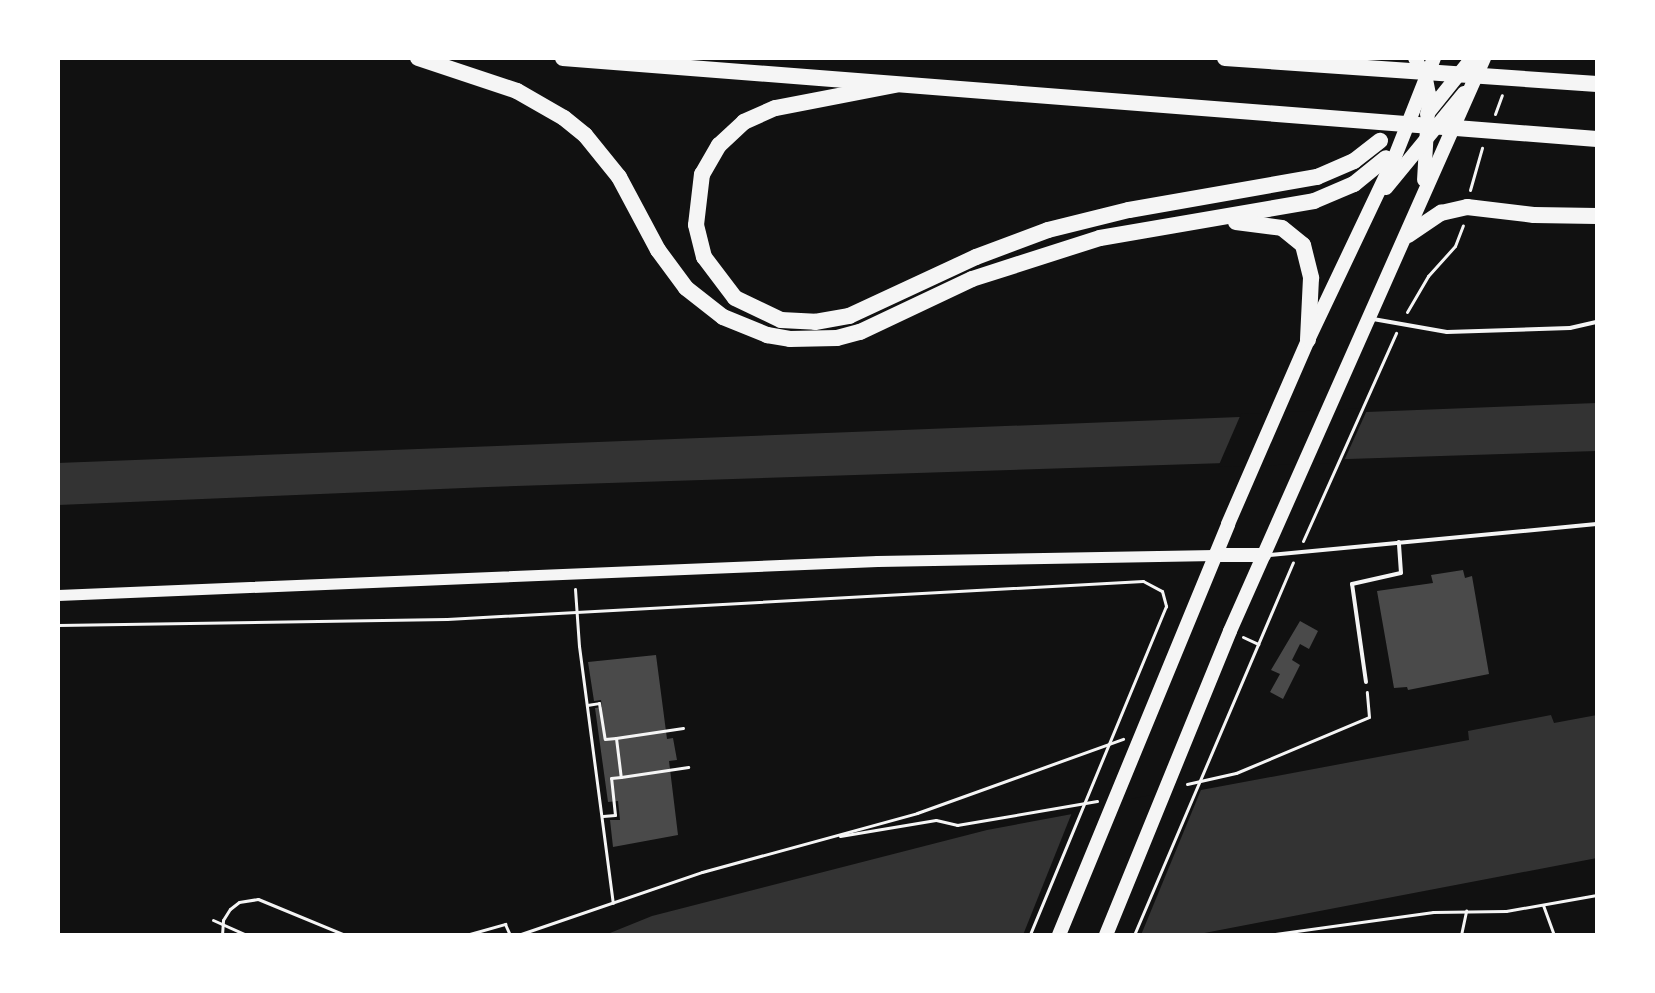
<!DOCTYPE html>
<html>
<head>
<meta charset="utf-8">
<style>
  body { margin:0 }
  #map { position:relative; width:1655px; height:993px; overflow:hidden; background:#111; font-family:"DejaVu Sans",sans-serif }
  div>[style] { position:absolute }
  .water>* { inset:0; background:#333 }
  .pier>* { inset:0; background:#111 }
  .building>* { inset:0; background:#4a4a4a }
  .path>* { height:3px; margin:-1.5px; padding:0 1.5px; transform-origin:1.5px; border-radius:1.5px; background:#f5f5f5 }
  .service>* { height:4px; margin:-2px; padding:0 2px; transform-origin:2px; border-radius:2px; background:#f5f5f5 }
  .tertiary>* { height:11px; margin:-5.5px; padding:0 5.5px; transform-origin:5.5px; border-radius:5.5px; background:#f5f5f5 }
  .primary>* { height:14px; margin:-7px; padding:0 7px; transform-origin:7px; border-radius:7px; background:#f5f5f5 }
  .motorway>* { height:16px; margin:-8px; padding:0 8px; transform-origin:8px; border-radius:8px; background:#f5f5f5 }
  span { translate:-50% -50%; white-space:nowrap; text-align:center; line-height:1.15; -webkit-text-stroke:8px #fff; paint-order:stroke }
  .frame { position:absolute; inset:0; border:60px solid #fff; pointer-events:none }
</style>
</head>
<body>
<div id="map">
  <div class="water">
    <i style="clip-path:polygon(1597px 403px,1597px 451px,488px 487px,58px 505px,58px 463px)"></i>
    <i style="clip-path:polygon(1551px 715px,1554px 723px,1597px 715px,1597px 858px,1194px 935px,605px 935px,652px 916px,987px 830px,1469px 740px,1468px 731px)"></i>
  </div>
  <div class="pier">
    <i style="clip-path:polygon(1368px 408px,1343px 463px,1218px 467px,1241px 414px)"></i>
    <i style="clip-path:polygon(1203px 785px,1141px 935px,1023px 935px,1073px 810px)"></i>
  </div>
  <div class="building">
    <i style="clip-path:polygon(1463px 570px,1465px 578px,1472px 576px,1489px 674px,1408px 690px,1407px 687px,1394px 688px,1377px 591px,1433px 583px,1431px 575px)"></i>
    <i style="clip-path:polygon(1300px 621px,1318px 631px,1309px 649px,1300px 644px,1292px 660px,1300px 665px,1283px 699px,1270px 692px,1280px 674px,1271px 670px)"></i>
    <i style="clip-path:polygon(656px 655px,667px 739px,673px 738px,677px 760px,669px 761px,678px 835px,613px 847px,610px 820px,620px 820px,618px 801px,608px 802px,595px 708px,602px 707px,601px 700px,594px 701px,588px 662px)"></i>
  </div>
  <div class="path">
    <i style="left:1495px;top:114px;width:20px;rotate:-70deg"></i>
    <i style="left:1470px;top:190px;width:44px;rotate:-74.1deg"></i>
    <i style="left:1407px;top:312px;width:42px;rotate:-59.7deg"></i>
    <i style="left:1428px;top:276px;width:40px;rotate:-48deg"></i>
    <i style="left:1455px;top:246px;width:22px;rotate:-69deg"></i>
    <i style="left:1303px;top:541px;width:228px;rotate:-65.9deg"></i>
    <i style="left:575px;top:589px;width:57px;rotate:86deg"></i>
    <i style="left:579px;top:646px;width:259px;rotate:82.5deg"></i>
    <i style="left:58px;top:625px;width:389px;rotate:-0.9deg"></i>
    <i style="left:447px;top:619px;width:697px;rotate:-3.13deg"></i>
    <i style="left:1143px;top:581px;width:21px;rotate:28deg"></i>
    <i style="left:1162px;top:591px;width:16px;rotate:75deg"></i>
    <i style="left:1166px;top:606px;width:356px;rotate:112.5deg"></i>
    <i style="left:1243px;top:637px;width:17px;rotate:25deg"></i>
    <i style="left:587px;top:705px;width:12px;rotate:-9deg"></i>
    <i style="left:599px;top:703px;width:36px;rotate:81deg"></i>
    <i style="left:605px;top:739px;width:11px;rotate:-5deg"></i>
    <i style="left:683px;top:728px;width:68px;rotate:171.5deg"></i>
    <i style="left:616px;top:738px;width:39px;rotate:83deg"></i>
    <i style="left:621px;top:777px;width:68px;rotate:-8.5deg"></i>
    <i style="left:1187px;top:784px;width:50px;rotate:-12.7deg"></i>
    <i style="left:1236px;top:773px;width:144px;rotate:-22.8deg"></i>
    <i style="left:1369px;top:717px;width:25px;rotate:-95deg"></i>
    <i style="left:603px;top:816px;width:12px;rotate:-5deg"></i>
    <i style="left:615px;top:815px;width:37px;rotate:-96deg"></i>
    <i style="left:611px;top:778px;width:10px;rotate:-6deg"></i>
    <i style="left:840px;top:836px;width:97px;rotate:-9.5deg"></i>
    <i style="left:936px;top:820px;width:22px;rotate:13deg"></i>
    <i style="left:957px;top:825px;width:142px;rotate:-9.7deg"></i>
    <i style="left:1543px;top:905px;width:32px;rotate:70deg"></i>
    <i style="left:213px;top:920px;width:37px;rotate:24deg"></i>
    <i style="left:222px;top:935px;width:15px;rotate:-86deg"></i>
    <i style="left:223px;top:920px;width:13px;rotate:-58deg"></i>
    <i style="left:230px;top:909px;width:11px;rotate:-38deg"></i>
    <i style="left:239px;top:902px;width:19px;rotate:-9deg"></i>
    <i style="left:258px;top:899px;width:94px;rotate:22.5deg"></i>
    <i style="left:466px;top:935px;width:41px;rotate:-15.8deg"></i>
    <i style="left:505px;top:924px;width:12px;rotate:66deg"></i>
    <i style="left:518px;top:935px;width:194px;rotate:-18.9deg"></i>
    <i style="left:702px;top:872px;width:223px;rotate:-15.3deg"></i>
    <i style="left:917px;top:813px;width:219px;rotate:-19.8deg"></i>
    <i style="left:1134px;top:935px;width:405px;rotate:-66.9deg"></i>
    <i style="left:1267px;top:935px;width:168px;rotate:-7.9deg"></i>
    <i style="left:1433px;top:912px;width:73px;rotate:-0.8deg"></i>
    <i style="left:1506px;top:911px;width:92px;rotate:-10deg"></i>
    <i style="left:1461px;top:935px;width:25px;rotate:-78deg"></i>
  </div>
  <div class="service">
    <i style="left:1373px;top:319px;width:75px;rotate:10deg"></i>
    <i style="left:1447px;top:332px;width:123px;rotate:-1.9deg"></i>
    <i style="left:1570px;top:328px;width:28px;rotate:-13deg"></i>
    <i style="left:1269px;top:555px;width:329px;rotate:-5.4deg"></i>
    <i style="left:1366px;top:682px;width:99px;rotate:-98.1deg"></i>
    <i style="left:1352px;top:584px;width:50px;rotate:-12.7deg"></i>
    <i style="left:1401px;top:573px;width:31px;rotate:-94deg"></i>
  </div>
  <div class="tertiary">
    <i style="left:58px;top:595px;width:820px;rotate:-2.38deg"></i>
    <i style="left:877px;top:561px;width:338px;rotate:-1deg"></i>
  </div>
  <div class="primary">
    <i style="left:1415px;top:58px;width:24px;rotate:62deg"></i>
    <i style="left:1426px;top:79px;width:15px;rotate:79deg"></i>
    <i style="left:1429px;top:94px;width:86px;rotate:93.3deg"></i>
    <i style="left:1427px;top:114px;width:72px;rotate:-51.2deg"></i>
    <i style="left:1386px;top:188px;width:123px;rotate:-50.6deg"></i>
    <i style="left:1215px;top:555px;width:49px"></i>
    <i style="left:1059px;top:935px;width:444px;rotate:-67.6deg"></i>
    <i style="left:1228px;top:524px;width:201px;rotate:-66.5deg"></i>
    <i style="left:1308px;top:340px;width:200px;rotate:-64.6deg"></i>
    <i style="left:1394px;top:159px;width:109px;rotate:-68.4deg"></i>
    <i style="left:1106px;top:935px;width:328px;rotate:-67.8deg"></i>
    <i style="left:1230px;top:631px;width:627px;rotate:-66.09deg"></i>
  </div>
  <div class="motorway">
    <i style="left:418px;top:58px;width:104px;rotate:18.4deg"></i>
    <i style="left:517px;top:91px;width:54px;rotate:29.9deg"></i>
    <i style="left:564px;top:118px;width:27px;rotate:39deg"></i>
    <i style="left:585px;top:135px;width:54px;rotate:51deg"></i>
    <i style="left:619px;top:177px;width:83px;rotate:61.9deg"></i>
    <i style="left:658px;top:250px;width:47px;rotate:53.6deg"></i>
    <i style="left:686px;top:288px;width:47px;rotate:38.1deg"></i>
    <i style="left:723px;top:317px;width:48px;rotate:22.2deg"></i>
    <i style="left:767px;top:335px;width:23px;rotate:10deg"></i>
    <i style="left:790px;top:339px;width:47px;rotate:-1.2deg"></i>
    <i style="left:837px;top:338px;width:24px;rotate:-15deg"></i>
    <i style="left:860px;top:332px;width:124px;rotate:-25.3deg"></i>
    <i style="left:972px;top:279px;width:134px;rotate:-17.8deg"></i>
    <i style="left:1100px;top:238px;width:217px;rotate:-9.8deg"></i>
    <i style="left:1314px;top:201px;width:43px;rotate:-23deg"></i>
    <i style="left:1354px;top:184px;width:41px;rotate:-39.1deg"></i>
    <i style="left:563px;top:58px;width:1037px;rotate:4.48deg"></i>
    <i style="left:1225px;top:58px;width:373px;rotate:4deg"></i>
    <i style="left:895px;top:85px;width:122px;rotate:169.1deg"></i>
    <i style="left:775px;top:108px;width:34px;rotate:156deg"></i>
    <i style="left:744px;top:122px;width:34px;rotate:137deg"></i>
    <i style="left:719px;top:145px;width:34px;rotate:120deg"></i>
    <i style="left:702px;top:174px;width:51px;rotate:96.7deg"></i>
    <i style="left:696px;top:225px;width:33px;rotate:76deg"></i>
    <i style="left:704px;top:257px;width:51px;rotate:52.9deg"></i>
    <i style="left:735px;top:298px;width:51px;rotate:25.6deg"></i>
    <i style="left:781px;top:320px;width:34px;rotate:3deg"></i>
    <i style="left:815px;top:322px;width:35px;rotate:-10deg"></i>
    <i style="left:849px;top:316px;width:140px;rotate:-24.9deg"></i>
    <i style="left:976px;top:257px;width:77px;rotate:-20.6deg"></i>
    <i style="left:1048px;top:230px;width:83px;rotate:-13.9deg"></i>
    <i style="left:1129px;top:210px;width:191px;rotate:-10deg"></i>
    <i style="left:1317px;top:177px;width:40px;rotate:-23.4deg"></i>
    <i style="left:1354px;top:161px;width:33px;rotate:-38deg"></i>
    <i style="left:1236px;top:222px;width:46px;rotate:7.4deg"></i>
    <i style="left:1282px;top:228px;width:27px;rotate:39deg"></i>
    <i style="left:1303px;top:245px;width:34px;rotate:76deg"></i>
    <i style="left:1311px;top:278px;width:62px;rotate:92.8deg"></i>
    <i style="left:1408px;top:235px;width:40px;rotate:-34deg"></i>
    <i style="left:1441px;top:213px;width:27px;rotate:-13deg"></i>
    <i style="left:1467px;top:207px;width:67px;rotate:6.8deg"></i>
    <i style="left:1534px;top:215px;width:63px;rotate:0.9deg"></i>
  </div>
  <div class="frame"></div>
</div>
</body>
</html>
